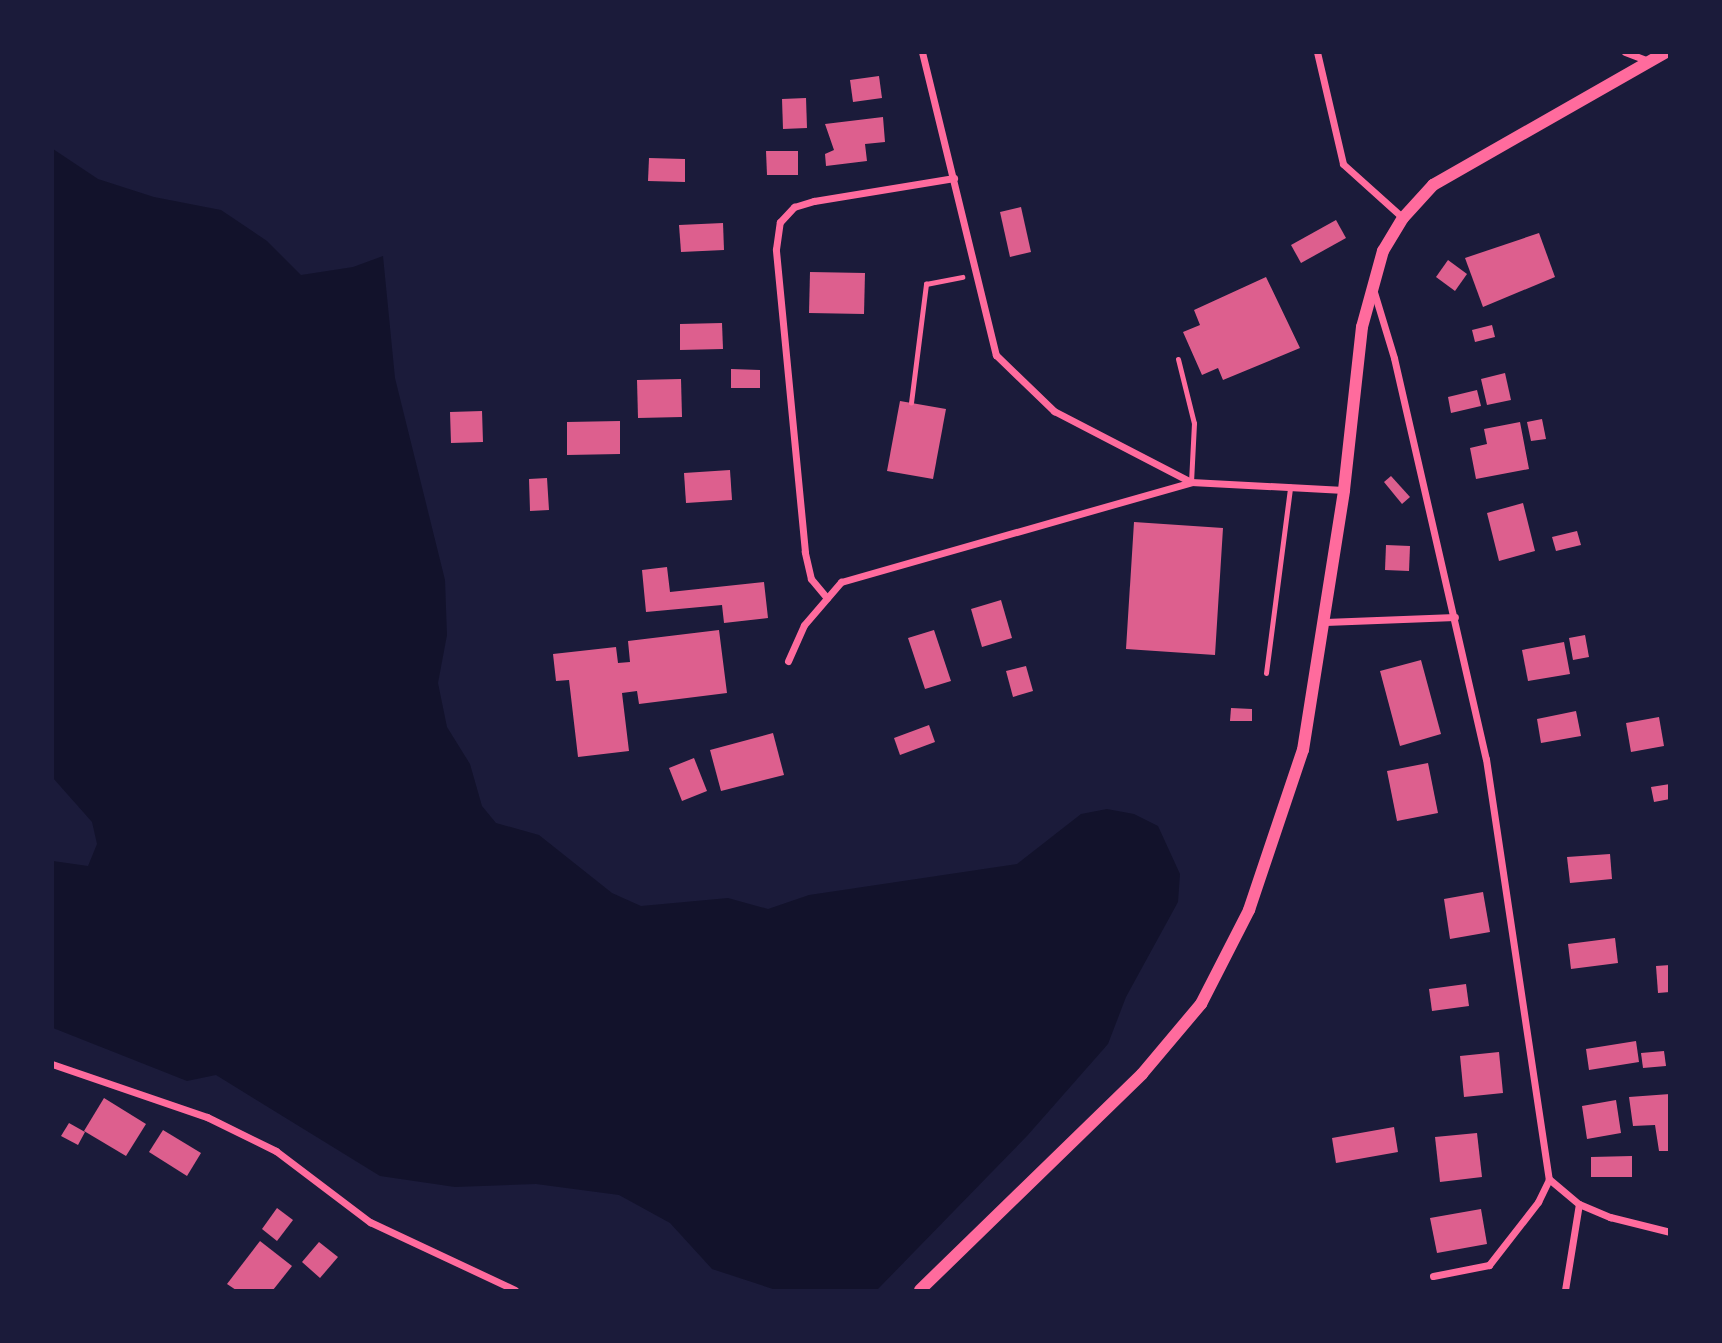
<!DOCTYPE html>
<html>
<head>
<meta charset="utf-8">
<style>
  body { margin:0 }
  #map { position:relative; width:1722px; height:1343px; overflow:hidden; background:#1b1b3a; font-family:"Work Sans",sans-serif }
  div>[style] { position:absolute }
  .water>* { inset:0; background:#12122b }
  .building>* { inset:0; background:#dd5f8e }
  .path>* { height:4.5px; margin:-2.25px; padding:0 2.25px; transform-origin:2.25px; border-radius:2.25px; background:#ff6b9d }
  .service>* { height:5px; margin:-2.5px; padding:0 2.5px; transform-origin:2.5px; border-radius:2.5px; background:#ff6b9d }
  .minor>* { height:7px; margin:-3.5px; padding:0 3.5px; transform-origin:3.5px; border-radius:3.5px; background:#ff6b9d }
  .tertiary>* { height:12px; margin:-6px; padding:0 6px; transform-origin:6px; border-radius:6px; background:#ff6b9d }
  span { translate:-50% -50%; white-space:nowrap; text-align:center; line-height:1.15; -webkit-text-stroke:6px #1b1b3a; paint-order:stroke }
  .frame { position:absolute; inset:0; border:54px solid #1b1b3a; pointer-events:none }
</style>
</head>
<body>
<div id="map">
  <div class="water">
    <i style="clip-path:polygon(53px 149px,98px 179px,154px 197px,221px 210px,267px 241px,301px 275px,353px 267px,383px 256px,395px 378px,445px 580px,447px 635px,438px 683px,447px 727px,470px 764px,482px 806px,496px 823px,539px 835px,612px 893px,641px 906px,728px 898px,768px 909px,809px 895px,1017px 864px,1081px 814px,1107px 809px,1134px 814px,1158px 826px,1180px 874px,1178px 902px,1126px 997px,1108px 1044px,1027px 1136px,877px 1290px,776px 1290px,712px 1269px,670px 1223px,619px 1195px,536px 1184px,455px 1187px,380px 1176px,216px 1075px,187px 1081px,53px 1028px,53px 861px,88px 866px,97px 844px,92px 822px,53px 778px)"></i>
  </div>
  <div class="building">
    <i style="clip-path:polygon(879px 76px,882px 98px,853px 102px,850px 80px)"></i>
    <i style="clip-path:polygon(806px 98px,807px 128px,783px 129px,782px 99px)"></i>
    <i style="clip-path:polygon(883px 117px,885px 142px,865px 144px,867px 161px,826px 166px,825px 154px,834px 150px,825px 124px)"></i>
    <i style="clip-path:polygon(766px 151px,798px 151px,798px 175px,767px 175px)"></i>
    <i style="clip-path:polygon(649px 158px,685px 159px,685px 182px,648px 181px)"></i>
    <i style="clip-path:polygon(1021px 207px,1031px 252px,1010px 257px,1000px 212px)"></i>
    <i style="clip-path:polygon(1336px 220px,1346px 238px,1301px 263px,1291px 245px)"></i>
    <i style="clip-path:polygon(723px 223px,724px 250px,681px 252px,679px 225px)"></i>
    <i style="clip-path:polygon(1539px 233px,1555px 277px,1483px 307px,1465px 258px)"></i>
    <i style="clip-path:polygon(1448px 260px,1467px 274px,1455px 291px,1436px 277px)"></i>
    <i style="clip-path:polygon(810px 272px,865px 273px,864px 314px,809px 313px)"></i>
    <i style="clip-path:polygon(1266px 277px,1300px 348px,1223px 380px,1218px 368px,1202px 375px,1183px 332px,1200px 325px,1194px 310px)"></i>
    <i style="clip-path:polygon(722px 323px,723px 349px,680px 350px,680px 324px)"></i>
    <i style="clip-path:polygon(1492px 325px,1495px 337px,1475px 342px,1472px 330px)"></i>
    <i style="clip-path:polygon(731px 369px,760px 370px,760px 388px,731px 388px)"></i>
    <i style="clip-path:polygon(1505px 373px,1511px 400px,1487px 405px,1481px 379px)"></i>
    <i style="clip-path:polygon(681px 379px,682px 417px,638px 418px,637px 380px)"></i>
    <i style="clip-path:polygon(1477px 390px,1481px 406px,1451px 413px,1448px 397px)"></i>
    <i style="clip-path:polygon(900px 401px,946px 409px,933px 479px,887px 471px)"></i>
    <i style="clip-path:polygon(482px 411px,483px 442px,451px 443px,450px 412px)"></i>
    <i style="clip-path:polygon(1542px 419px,1546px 439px,1531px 441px,1527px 422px)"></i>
    <i style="clip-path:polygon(620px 421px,620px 454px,567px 455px,567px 422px)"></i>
    <i style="clip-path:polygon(1520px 422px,1529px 469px,1476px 479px,1470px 448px,1487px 444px,1484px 429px)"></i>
    <i style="clip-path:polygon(730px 470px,732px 500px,686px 503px,684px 473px)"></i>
    <i style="clip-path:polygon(1391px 476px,1410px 497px,1402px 504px,1384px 482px)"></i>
    <i style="clip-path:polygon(547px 478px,549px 510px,530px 511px,529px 479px)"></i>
    <i style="clip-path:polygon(1523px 503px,1535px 551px,1499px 561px,1487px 513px)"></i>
    <i style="clip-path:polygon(1134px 522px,1223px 528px,1215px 655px,1126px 649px)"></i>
    <i style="clip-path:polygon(1577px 531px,1581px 545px,1556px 551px,1552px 537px)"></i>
    <i style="clip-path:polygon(1386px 545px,1410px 546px,1409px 571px,1385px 570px)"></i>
    <i style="clip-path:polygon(667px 567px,670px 592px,764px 582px,768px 618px,724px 623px,722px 605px,646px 612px,642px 570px)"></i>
    <i style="clip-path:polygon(1001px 600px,1012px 638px,982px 647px,971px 609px)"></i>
    <i style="clip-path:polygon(719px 630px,727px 693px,639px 704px,637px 691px,622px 693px,629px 751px,578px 757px,569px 680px,556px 681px,553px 654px,616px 647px,618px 663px,630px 662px,628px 641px)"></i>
    <i style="clip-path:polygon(934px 630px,951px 681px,925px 689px,908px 638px)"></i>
    <i style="clip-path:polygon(1585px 635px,1589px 657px,1573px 660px,1569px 638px)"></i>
    <i style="clip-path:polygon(1564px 642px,1570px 674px,1528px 681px,1522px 650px)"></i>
    <i style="clip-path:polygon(1421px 660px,1441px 734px,1400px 746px,1380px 671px)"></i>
    <i style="clip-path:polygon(1026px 666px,1033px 691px,1013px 697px,1006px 671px)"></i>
    <i style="clip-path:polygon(1231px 708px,1252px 709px,1252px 721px,1230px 721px)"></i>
    <i style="clip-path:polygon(1576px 711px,1581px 736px,1541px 743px,1537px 719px)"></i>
    <i style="clip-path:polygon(1659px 717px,1664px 746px,1631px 752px,1626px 723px)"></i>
    <i style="clip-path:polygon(929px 725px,935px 742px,900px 755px,894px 738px)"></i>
    <i style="clip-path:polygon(773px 733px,784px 775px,721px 791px,710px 750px)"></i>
    <i style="clip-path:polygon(694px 758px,707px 791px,682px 801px,669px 768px)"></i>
    <i style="clip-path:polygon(1428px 763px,1438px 813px,1397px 821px,1387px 771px)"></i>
    <i style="clip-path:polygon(1670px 784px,1670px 799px,1654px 802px,1651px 787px)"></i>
    <i style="clip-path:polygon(1610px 854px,1612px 879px,1570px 883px,1567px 857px)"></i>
    <i style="clip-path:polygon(1483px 892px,1490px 932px,1450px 939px,1444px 899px)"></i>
    <i style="clip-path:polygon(1615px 938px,1618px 963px,1571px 969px,1568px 944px)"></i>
    <i style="clip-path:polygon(1670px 965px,1670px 992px,1658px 993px,1656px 966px)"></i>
    <i style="clip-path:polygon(1466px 984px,1469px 1006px,1432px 1011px,1429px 989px)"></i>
    <i style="clip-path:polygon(1636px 1041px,1639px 1062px,1589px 1070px,1586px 1049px)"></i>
    <i style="clip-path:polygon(1664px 1051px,1666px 1066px,1643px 1068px,1641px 1053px)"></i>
    <i style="clip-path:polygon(1499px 1052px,1503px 1093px,1464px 1097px,1460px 1056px)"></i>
    <i style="clip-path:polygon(1670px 1094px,1670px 1151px,1659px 1151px,1655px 1125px,1633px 1126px,1629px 1097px)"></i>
    <i style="clip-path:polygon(104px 1098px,146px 1124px,126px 1156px,84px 1131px)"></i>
    <i style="clip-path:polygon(1616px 1100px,1621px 1133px,1587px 1139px,1582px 1106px)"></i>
    <i style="clip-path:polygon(69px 1123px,85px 1132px,78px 1145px,61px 1136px)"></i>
    <i style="clip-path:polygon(1394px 1127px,1398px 1152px,1336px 1163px,1332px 1138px)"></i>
    <i style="clip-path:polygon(163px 1130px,201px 1153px,187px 1176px,149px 1152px)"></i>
    <i style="clip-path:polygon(1477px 1133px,1482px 1177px,1440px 1182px,1435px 1137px)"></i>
    <i style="clip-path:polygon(1632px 1156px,1632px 1177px,1591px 1177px,1591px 1157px)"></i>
    <i style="clip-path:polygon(277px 1208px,293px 1220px,277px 1241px,262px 1229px)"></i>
    <i style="clip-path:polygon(1481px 1209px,1487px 1244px,1437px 1253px,1430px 1218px)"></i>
    <i style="clip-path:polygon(260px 1241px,292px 1266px,273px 1290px,236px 1290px,227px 1284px)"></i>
    <i style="clip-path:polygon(319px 1242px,338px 1257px,320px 1278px,302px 1262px)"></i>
  </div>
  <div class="path">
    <i style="left:911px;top:403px;width:120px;rotate:-82.8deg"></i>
    <i style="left:926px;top:284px;width:37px;rotate:-11deg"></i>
  </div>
  <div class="service">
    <i style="left:1178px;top:359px;width:66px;rotate:76deg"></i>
    <i style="left:1194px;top:423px;width:59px;rotate:92.9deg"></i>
    <i style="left:1266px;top:673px;width:188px;rotate:-82.6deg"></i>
  </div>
  <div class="minor">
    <i style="left:922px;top:52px;width:312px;rotate:76.3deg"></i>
    <i style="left:996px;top:355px;width:81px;rotate:44deg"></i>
    <i style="left:1054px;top:411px;width:154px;rotate:27.4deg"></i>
    <i style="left:1191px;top:482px;width:153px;rotate:3deg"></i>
    <i style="left:1317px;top:52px;width:115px;rotate:76.9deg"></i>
    <i style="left:1343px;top:164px;width:81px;rotate:42deg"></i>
    <i style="left:1625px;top:52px;width:26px;rotate:21deg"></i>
    <i style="left:1374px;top:292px;width:69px;rotate:73.1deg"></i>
    <i style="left:1394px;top:358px;width:411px;rotate:77.1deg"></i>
    <i style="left:1486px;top:759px;width:425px;rotate:81.5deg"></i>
    <i style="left:1549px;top:1179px;width:39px;rotate:40deg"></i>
    <i style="left:1579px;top:1204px;width:34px;rotate:23deg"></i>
    <i style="left:1610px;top:1217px;width:62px;rotate:14deg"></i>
    <i style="left:827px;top:598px;width:25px;rotate:-130deg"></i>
    <i style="left:811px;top:579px;width:28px;rotate:-103deg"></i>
    <i style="left:805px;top:552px;width:304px;rotate:-95.5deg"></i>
    <i style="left:776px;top:249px;width:27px;rotate:-82deg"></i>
    <i style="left:780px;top:222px;width:21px;rotate:-47deg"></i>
    <i style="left:794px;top:207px;width:21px;rotate:-17deg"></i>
    <i style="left:814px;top:201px;width:142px;rotate:-9.3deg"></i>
    <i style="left:1325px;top:622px;width:130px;rotate:-2.2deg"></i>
    <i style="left:788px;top:661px;width:39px;rotate:-66deg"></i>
    <i style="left:804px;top:625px;width:57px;rotate:-49.3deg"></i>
    <i style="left:841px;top:582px;width:364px;rotate:-15.9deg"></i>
    <i style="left:52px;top:1064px;width:164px;rotate:18.9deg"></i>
    <i style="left:207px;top:1117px;width:77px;rotate:26.2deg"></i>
    <i style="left:276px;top:1151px;width:118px;rotate:37.1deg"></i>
    <i style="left:370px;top:1222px;width:160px;rotate:25.1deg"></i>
    <i style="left:1433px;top:1276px;width:57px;rotate:-11.1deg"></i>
    <i style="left:1489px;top:1265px;width:80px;rotate:-52.1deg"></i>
    <i style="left:1538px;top:1202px;width:25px;rotate:-64deg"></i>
    <i style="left:1565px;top:1290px;width:87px;rotate:-80.8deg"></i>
  </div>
  <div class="tertiary">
    <i style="left:920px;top:1290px;width:310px;rotate:-44.2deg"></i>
    <i style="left:1142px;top:1074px;width:92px;rotate:-49.9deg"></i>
    <i style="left:1201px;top:1004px;width:106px;rotate:-62.9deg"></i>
    <i style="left:1249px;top:910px;width:169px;rotate:-71.4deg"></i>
    <i style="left:1303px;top:750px;width:263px;rotate:-81deg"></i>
    <i style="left:1344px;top:490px;width:164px;rotate:-83.7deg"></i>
    <i style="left:1362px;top:327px;width:79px;rotate:-74.6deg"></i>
    <i style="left:1383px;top:251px;width:39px;rotate:-59deg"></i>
    <i style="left:1403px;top:218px;width:45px;rotate:-47.7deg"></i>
    <i style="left:1433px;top:185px;width:268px;rotate:-29.7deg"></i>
  </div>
  <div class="frame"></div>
</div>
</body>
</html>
